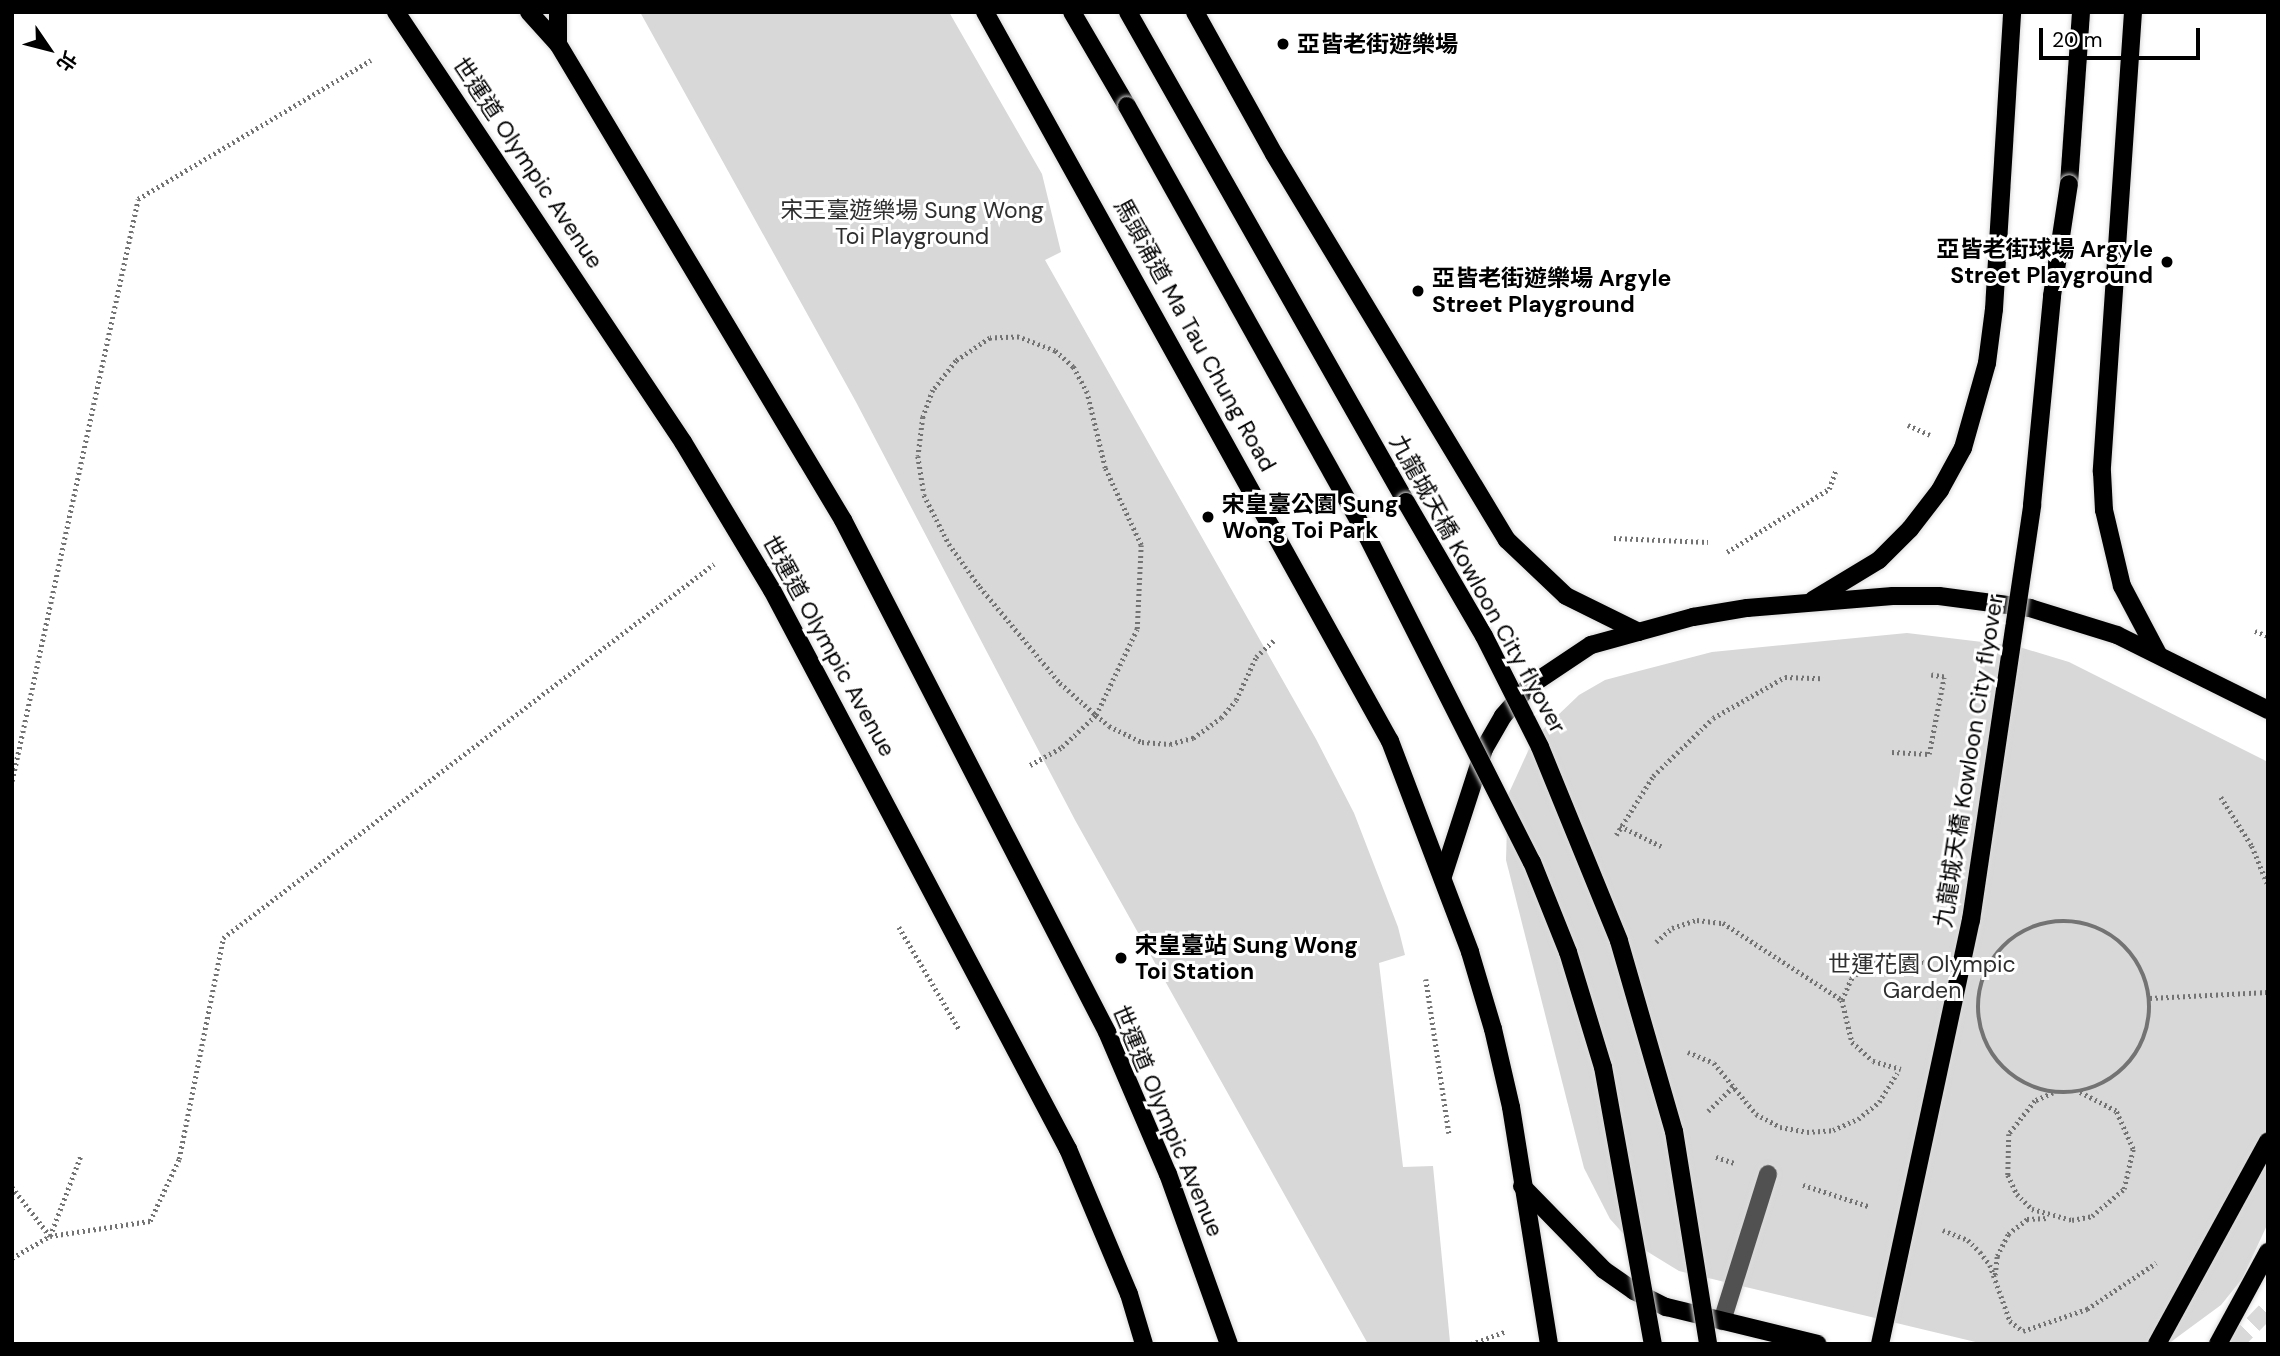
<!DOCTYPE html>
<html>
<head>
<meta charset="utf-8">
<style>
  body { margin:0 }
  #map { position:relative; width:2280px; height:1356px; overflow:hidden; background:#fff; font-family:"DM Sans","Noto Sans TC",sans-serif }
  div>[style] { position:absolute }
  .green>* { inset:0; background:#d8d8d8 }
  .major-tunnel>* { height:18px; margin-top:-9px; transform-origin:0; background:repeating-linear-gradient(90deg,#d9d9d9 0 18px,transparent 0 27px) }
  .path>* { height:4.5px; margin-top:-2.25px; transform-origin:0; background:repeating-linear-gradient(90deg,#737373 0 2px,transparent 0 5.5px) }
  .path>.ring { margin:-2.25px; padding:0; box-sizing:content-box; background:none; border:4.5px solid #737373; border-radius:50% }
  .roads { filter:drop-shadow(0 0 2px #dbdbdb) drop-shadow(0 0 2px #dbdbdb) }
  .minor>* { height:18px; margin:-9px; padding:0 9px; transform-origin:9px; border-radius:9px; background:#515151 }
  .major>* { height:18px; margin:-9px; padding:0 9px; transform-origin:9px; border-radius:9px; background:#000 }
  .bridges { filter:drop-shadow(0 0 2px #dbdbdb) drop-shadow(0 0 2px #dbdbdb) }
  .major-bridge>* { height:18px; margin:-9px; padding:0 9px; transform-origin:9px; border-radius:9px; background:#000 }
  .dots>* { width:19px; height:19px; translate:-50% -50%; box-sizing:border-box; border:4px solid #fff; border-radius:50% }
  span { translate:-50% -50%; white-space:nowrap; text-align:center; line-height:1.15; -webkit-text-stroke:6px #fff; paint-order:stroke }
  .poi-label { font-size:23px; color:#000; font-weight:700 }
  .left { translate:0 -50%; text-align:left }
  .right { translate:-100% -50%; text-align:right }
  .street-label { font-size:23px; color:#000 }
  .park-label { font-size:23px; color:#2f2f2f }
  .frame { position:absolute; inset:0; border:14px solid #000; pointer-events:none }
  .north { position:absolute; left:14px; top:14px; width:70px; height:70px; -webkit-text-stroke:5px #fff; paint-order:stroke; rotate:125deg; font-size:19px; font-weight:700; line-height:28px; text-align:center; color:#000 }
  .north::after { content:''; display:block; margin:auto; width:24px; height:32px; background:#000; clip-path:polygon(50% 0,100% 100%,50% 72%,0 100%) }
  .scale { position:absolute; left:2039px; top:28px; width:161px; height:32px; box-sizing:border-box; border:4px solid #000; border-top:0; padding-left:9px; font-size:21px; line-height:24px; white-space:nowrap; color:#000; -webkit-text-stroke:5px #fff; paint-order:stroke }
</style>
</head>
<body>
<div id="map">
  <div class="green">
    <i style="clip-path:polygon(640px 12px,949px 12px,1042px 174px,1061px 252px,1045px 260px,1316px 739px,1354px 813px,1398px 927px,1405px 955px,1379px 963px,1403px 1167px,1433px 1166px,1450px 1342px,1368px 1344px,1075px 820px,856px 402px)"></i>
    <i style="clip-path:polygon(1907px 633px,2016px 646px,2069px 662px,2268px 762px,2268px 1223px,2242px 1279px,2221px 1305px,2168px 1344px,1984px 1344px,1679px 1271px,1630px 1241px,1610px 1219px,1584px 1168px,1506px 860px,1508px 795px,1534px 738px,1579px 695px,1605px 680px,1635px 672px,1712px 652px)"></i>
  </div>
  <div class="major-tunnel">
    <i style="left:2234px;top:1344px;width:49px;rotate:-45.8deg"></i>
  </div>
  <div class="path">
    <i style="left:1908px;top:425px;width:24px;rotate:24deg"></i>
    <i style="left:1614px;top:538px;width:94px;rotate:2.4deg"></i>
    <i style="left:1727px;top:552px;width:120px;rotate:-31.7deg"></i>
    <i style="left:1829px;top:489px;width:20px;rotate:-70deg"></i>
    <i style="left:2255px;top:631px;width:14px;rotate:21deg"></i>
    <i style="left:1892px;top:752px;width:37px;rotate:3deg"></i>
    <i style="left:1929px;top:754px;width:78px;rotate:-79deg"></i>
    <i style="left:1944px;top:677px;width:13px;rotate:-171deg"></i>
    <i style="left:1030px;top:765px;width:37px;rotate:-29deg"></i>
    <i style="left:1062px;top:747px;width:47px;rotate:-43.3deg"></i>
    <i style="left:1096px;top:715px;width:95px;rotate:-64.5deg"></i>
    <i style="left:1137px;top:629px;width:84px;rotate:-87.3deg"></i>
    <i style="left:1141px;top:545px;width:85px;rotate:-115.1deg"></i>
    <i style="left:1105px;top:468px;width:77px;rotate:-103.5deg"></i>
    <i style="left:1087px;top:393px;width:30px;rotate:-118deg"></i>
    <i style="left:1073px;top:367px;width:24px;rotate:-138deg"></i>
    <i style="left:1055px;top:351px;width:39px;rotate:-159deg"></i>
    <i style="left:1019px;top:337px;width:29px;rotate:178deg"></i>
    <i style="left:990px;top:338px;width:41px;rotate:145.9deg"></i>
    <i style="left:956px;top:361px;width:37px;rotate:128deg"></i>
    <i style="left:933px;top:390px;width:29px;rotate:110deg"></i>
    <i style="left:923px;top:417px;width:39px;rotate:97deg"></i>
    <i style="left:918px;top:456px;width:39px;rotate:81deg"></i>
    <i style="left:924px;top:495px;width:55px;rotate:63deg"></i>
    <i style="left:949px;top:544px;width:53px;rotate:54.2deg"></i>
    <i style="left:980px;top:587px;width:125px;rotate:50.2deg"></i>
    <i style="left:1060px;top:683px;width:48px;rotate:41.6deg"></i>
    <i style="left:1096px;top:715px;width:17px;rotate:40deg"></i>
    <i style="left:1109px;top:726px;width:37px;rotate:26deg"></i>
    <i style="left:1142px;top:742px;width:28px;rotate:4deg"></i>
    <i style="left:1170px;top:744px;width:24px;rotate:-15deg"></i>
    <i style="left:1193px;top:738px;width:34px;rotate:-36deg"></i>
    <i style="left:1221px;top:718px;width:23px;rotate:-50deg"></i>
    <i style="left:1236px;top:700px;width:47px;rotate:-65.1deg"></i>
    <i style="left:1256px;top:657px;width:25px;rotate:-43deg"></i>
    <i style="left:12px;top:781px;width:595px;rotate:-77.78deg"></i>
    <i style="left:138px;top:199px;width:271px;rotate:-30.8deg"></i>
    <i style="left:2221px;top:797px;width:58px;rotate:57.7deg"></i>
    <i style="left:2252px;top:846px;width:42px;rotate:67.7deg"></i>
    <i style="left:1620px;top:826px;width:46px;rotate:26deg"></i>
    <i style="left:1616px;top:835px;width:70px;rotate:-57.9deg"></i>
    <i style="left:1653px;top:776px;width:83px;rotate:-44deg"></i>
    <i style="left:1713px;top:718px;width:83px;rotate:-29.7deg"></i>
    <i style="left:1785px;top:677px;width:36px;rotate:2deg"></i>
    <i class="ring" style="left:1978px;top:921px;width:167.5px;height:167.5px"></i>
    <i style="left:899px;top:927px;width:118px;rotate:59.5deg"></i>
    <i style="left:1656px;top:942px;width:21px;rotate:-41deg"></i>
    <i style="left:1672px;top:928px;width:26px;rotate:-18deg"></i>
    <i style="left:1697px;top:920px;width:26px;rotate:7deg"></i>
    <i style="left:1723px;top:923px;width:142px;rotate:32.9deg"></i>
    <i style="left:1842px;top:1000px;width:43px;rotate:76.6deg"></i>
    <i style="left:1852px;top:1042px;width:28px;rotate:42deg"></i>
    <i style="left:1873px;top:1061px;width:29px;rotate:16deg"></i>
    <i style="left:1426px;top:979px;width:156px;rotate:81.5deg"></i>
    <i style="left:2150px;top:998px;width:118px;rotate:-2.9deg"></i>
    <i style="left:1842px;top:1000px;width:23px;rotate:-67deg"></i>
    <i style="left:1851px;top:979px;width:23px;rotate:-43deg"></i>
    <i style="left:1868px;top:963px;width:23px;rotate:-20deg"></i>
    <i style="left:1890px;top:955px;width:34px;rotate:12deg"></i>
    <i style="left:1688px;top:1052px;width:28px;rotate:23deg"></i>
    <i style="left:1714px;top:1063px;width:66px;rotate:50.5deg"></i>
    <i style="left:1756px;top:1114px;width:27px;rotate:28deg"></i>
    <i style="left:1780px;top:1127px;width:27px;rotate:10deg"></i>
    <i style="left:1807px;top:1132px;width:26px;rotate:-4deg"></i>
    <i style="left:1833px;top:1130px;width:27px;rotate:-24deg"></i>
    <i style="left:1858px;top:1119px;width:27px;rotate:-39deg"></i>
    <i style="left:1879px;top:1102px;width:34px;rotate:-58deg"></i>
    <i style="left:2053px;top:1093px;width:20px;rotate:156deg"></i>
    <i style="left:2035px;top:1101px;width:42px;rotate:128.2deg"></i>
    <i style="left:2009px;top:1134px;width:41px;rotate:91.4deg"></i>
    <i style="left:2008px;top:1175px;width:21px;rotate:65deg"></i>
    <i style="left:2017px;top:1194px;width:21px;rotate:45deg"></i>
    <i style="left:2032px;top:1209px;width:41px;rotate:15.4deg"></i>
    <i style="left:2072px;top:1220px;width:20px;rotate:-11deg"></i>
    <i style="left:2092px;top:1216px;width:42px;rotate:-40.2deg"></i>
    <i style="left:2124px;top:1189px;width:41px;rotate:-77.3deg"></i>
    <i style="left:2133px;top:1149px;width:42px;rotate:-114.1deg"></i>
    <i style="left:2116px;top:1111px;width:42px;rotate:-152.8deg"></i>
    <i style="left:1708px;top:1111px;width:36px;rotate:-44deg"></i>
    <i style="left:1716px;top:1157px;width:19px;rotate:18deg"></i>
    <i style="left:1803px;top:1185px;width:71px;rotate:17.9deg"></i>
    <i style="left:12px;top:1187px;width:62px;rotate:52.2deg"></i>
    <i style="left:50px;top:1236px;width:101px;rotate:-8.5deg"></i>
    <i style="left:150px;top:1221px;width:68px;rotate:-64.9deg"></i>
    <i style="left:179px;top:1159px;width:225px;rotate:-78.7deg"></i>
    <i style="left:223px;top:938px;width:617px;rotate:-37.3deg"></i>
    <i style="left:1943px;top:1230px;width:27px;rotate:22deg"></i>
    <i style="left:1968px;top:1240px;width:17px;rotate:45deg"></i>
    <i style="left:1980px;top:1252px;width:16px;rotate:52deg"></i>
    <i style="left:1990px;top:1265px;width:59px;rotate:70.3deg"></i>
    <i style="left:2010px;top:1321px;width:16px;rotate:38deg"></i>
    <i style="left:2023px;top:1331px;width:68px;rotate:-19deg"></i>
    <i style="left:2087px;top:1309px;width:83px;rotate:-33.7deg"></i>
    <i style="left:12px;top:1258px;width:44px;rotate:-30.1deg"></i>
    <i style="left:50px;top:1236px;width:87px;rotate:-69.1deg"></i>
    <i style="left:1995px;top:1275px;width:19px;rotate:-84deg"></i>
    <i style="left:1997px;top:1256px;width:25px;rotate:-63deg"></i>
    <i style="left:2008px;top:1234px;width:24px;rotate:-38deg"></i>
    <i style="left:2027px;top:1219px;width:21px;rotate:-3deg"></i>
    <i style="left:1471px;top:1344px;width:38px;rotate:-20deg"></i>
  </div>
  <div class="roads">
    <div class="minor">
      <i style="left:1722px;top:1321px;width:154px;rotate:-72.6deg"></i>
    </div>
    <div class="major">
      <i style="left:396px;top:12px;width:517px;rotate:56.28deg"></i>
      <i style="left:683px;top:442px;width:173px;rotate:59deg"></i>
      <i style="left:772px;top:590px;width:633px;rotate:62.1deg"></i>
      <i style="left:1068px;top:1149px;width:157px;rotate:67.2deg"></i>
      <i style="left:1129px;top:1294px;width:52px;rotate:73.3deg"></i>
      <i style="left:529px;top:12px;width:43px;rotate:47.8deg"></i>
      <i style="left:558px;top:44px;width:555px;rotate:59.09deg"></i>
      <i style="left:843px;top:520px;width:576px;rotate:62.72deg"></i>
      <i style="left:1107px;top:1032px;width:155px;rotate:66.8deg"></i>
      <i style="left:1168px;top:1174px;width:181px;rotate:70.3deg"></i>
      <i style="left:985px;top:12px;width:834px;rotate:60.95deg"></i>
      <i style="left:1390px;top:741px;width:226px;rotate:69.2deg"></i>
      <i style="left:1470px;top:952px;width:80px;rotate:73.4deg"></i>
      <i style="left:1493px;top:1029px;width:80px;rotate:77deg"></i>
      <i style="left:1511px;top:1107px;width:240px;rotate:80.9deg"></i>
      <i style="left:1072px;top:12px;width:109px;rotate:59.7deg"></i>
      <i style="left:1128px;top:12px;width:563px;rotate:60.43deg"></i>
      <i style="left:1195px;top:12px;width:162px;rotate:60.9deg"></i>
      <i style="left:1274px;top:154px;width:451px;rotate:58.9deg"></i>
      <i style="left:1507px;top:540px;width:81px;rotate:43.5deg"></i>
      <i style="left:1566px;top:596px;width:81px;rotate:26.3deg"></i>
      <i style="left:2133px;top:12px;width:461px;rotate:93.9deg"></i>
      <i style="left:2102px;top:472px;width:38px;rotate:87deg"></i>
      <i style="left:2104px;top:510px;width:78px;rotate:76.7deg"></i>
      <i style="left:2122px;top:586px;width:77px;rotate:62.1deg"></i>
      <i style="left:558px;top:44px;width:32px;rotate:-90deg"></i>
      <i style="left:2069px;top:184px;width:172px;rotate:-86deg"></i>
      <i style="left:1813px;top:600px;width:77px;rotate:-31.2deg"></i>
      <i style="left:1879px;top:560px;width:44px;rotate:-45deg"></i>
      <i style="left:1910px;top:529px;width:49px;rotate:-52.4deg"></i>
      <i style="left:1940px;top:490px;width:48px;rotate:-61.3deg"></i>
      <i style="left:1963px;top:448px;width:88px;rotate:-74.2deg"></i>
      <i style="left:1987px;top:363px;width:54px;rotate:-82.6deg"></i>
      <i style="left:1994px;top:309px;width:298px;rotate:-86.5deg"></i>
      <i style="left:1443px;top:876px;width:133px;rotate:-72.1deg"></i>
      <i style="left:1484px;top:749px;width:38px;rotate:-60deg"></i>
      <i style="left:1503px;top:716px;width:38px;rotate:-49deg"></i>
      <i style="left:1528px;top:687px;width:76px;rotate:-33.7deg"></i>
      <i style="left:1591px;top:645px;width:106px;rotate:-15.4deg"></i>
      <i style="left:1693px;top:617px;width:55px;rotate:-9.5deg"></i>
      <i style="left:1747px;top:608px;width:146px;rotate:-4.7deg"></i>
      <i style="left:1893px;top:596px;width:46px"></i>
      <i style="left:1939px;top:596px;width:92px;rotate:7.5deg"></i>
      <i style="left:2030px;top:608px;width:91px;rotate:17.2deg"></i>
      <i style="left:2117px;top:635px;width:169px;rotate:26.4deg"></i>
      <i style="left:1522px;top:1186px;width:117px;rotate:45.7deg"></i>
      <i style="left:1604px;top:1270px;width:37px;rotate:35deg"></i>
      <i style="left:1634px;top:1291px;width:36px;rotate:27deg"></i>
      <i style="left:1666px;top:1307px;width:156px;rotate:13.7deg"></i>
      <i style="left:2218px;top:1344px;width:105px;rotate:-61.5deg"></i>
    </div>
  </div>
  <div class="bridges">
    <div class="major-bridge">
      <i style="left:1127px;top:106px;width:488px;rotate:60.8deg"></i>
      <i style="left:1365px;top:532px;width:370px;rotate:63.2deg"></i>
      <i style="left:1532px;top:862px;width:97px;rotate:68.2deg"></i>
      <i style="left:1568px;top:952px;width:120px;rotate:73.1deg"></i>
      <i style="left:1603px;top:1067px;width:281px;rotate:79.8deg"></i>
      <i style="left:1406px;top:502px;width:155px;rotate:59.8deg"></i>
      <i style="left:1484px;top:636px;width:124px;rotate:63.2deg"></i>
      <i style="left:1540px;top:747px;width:209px;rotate:67.8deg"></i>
      <i style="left:1619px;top:941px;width:198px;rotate:73.9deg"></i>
      <i style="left:1674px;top:1131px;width:216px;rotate:80.9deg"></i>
      <i style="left:1880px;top:1344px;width:434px;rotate:-77.9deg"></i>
      <i style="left:1971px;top:920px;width:419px;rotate:-81.6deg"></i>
      <i style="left:2032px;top:505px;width:210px;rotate:-84.5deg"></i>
      <i style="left:2052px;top:296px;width:113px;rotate:-81.4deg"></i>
      <i style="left:2157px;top:1344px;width:231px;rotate:-61.3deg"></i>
    </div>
  </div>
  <div class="dots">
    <i style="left:1283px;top:44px;background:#000"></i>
    <i style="left:2167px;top:262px;background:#000"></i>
    <i style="left:1418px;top:291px;background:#000"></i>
    <i style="left:1208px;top:517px;background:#000"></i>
    <i style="left:1121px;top:958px;background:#000"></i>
  </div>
  <div class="poi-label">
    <span class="left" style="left:1297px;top:44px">亞皆老街遊樂場</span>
    <span class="right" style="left:2153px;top:262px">亞皆老街球場 Argyle<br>Street Playground</span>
    <span class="left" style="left:1432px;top:291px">亞皆老街遊樂場 Argyle<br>Street Playground</span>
    <span class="left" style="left:1222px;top:517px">宋皇臺公園 Sung<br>Wong Toi Park</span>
    <span class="left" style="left:1135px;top:958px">宋皇臺站 Sung Wong<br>Toi Station</span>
  </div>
  <div class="street-label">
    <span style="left:528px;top:163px;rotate:56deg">世運道 Olympic Avenue</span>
    <span style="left:1195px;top:335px;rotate:61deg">馬頭涌道 Ma Tau Chung Road</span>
    <span style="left:1478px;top:584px;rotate:61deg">九龍城天橋 Kowloon City flyover</span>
    <span style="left:829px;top:646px;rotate:61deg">世運道 Olympic Avenue</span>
    <span style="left:1969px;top:761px;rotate:-81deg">九龍城天橋 Kowloon City flyover</span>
    <span style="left:1168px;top:1121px;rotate:67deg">世運道 Olympic Avenue</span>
  </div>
  <div class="park-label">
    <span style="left:912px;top:223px">宋王臺遊樂場 Sung Wong<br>Toi Playground</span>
    <span style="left:1922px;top:977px">世運花園 Olympic<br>Garden</span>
  </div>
  <div class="frame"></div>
  <div class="north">北</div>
  <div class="scale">20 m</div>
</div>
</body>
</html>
